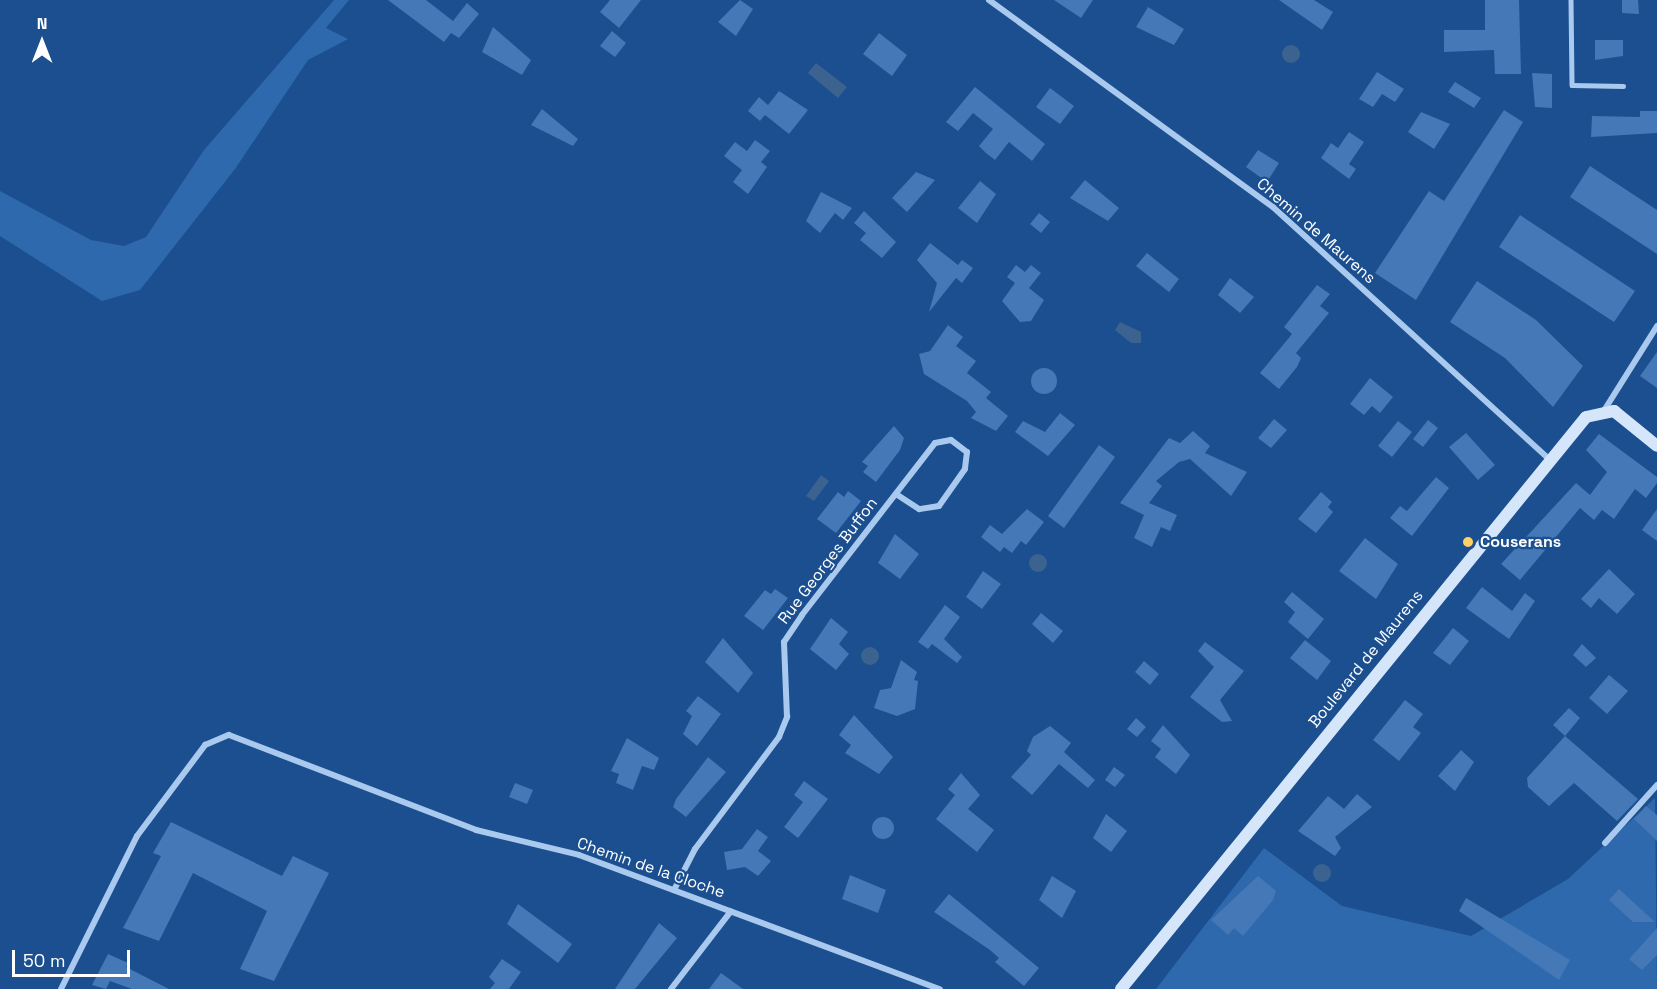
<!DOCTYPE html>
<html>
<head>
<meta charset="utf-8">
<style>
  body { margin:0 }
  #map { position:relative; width:1657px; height:989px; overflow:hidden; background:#1b4f8f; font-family:"Space Grotesk",sans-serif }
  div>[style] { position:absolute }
  .green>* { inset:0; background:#2e69ad }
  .water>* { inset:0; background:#3c6290 }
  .round { border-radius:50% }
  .building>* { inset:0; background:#4478b7 }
  .lane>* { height:4.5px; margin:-2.25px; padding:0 2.25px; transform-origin:2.25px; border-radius:2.25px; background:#a9c9ee }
  .street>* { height:6px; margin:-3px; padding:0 3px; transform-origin:3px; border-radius:3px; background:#a9c9ee }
  .secondary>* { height:12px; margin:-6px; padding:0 6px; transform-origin:6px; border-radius:6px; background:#d6e6fa }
  .dots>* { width:16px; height:16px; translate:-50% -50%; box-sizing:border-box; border:3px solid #1b4f8f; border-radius:50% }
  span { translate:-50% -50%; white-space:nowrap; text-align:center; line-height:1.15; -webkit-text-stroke:4.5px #1b4f8f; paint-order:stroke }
  .street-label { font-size:16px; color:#fff }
  .poi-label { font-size:16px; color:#fff; font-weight:700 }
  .left { translate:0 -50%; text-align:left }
  .north { position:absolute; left:12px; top:12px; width:60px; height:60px; -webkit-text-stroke:4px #1b4f8f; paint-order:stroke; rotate:0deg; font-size:16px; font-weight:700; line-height:24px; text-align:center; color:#fff }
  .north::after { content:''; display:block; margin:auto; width:21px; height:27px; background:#fff; clip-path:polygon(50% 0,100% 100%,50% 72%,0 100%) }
  .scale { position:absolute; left:12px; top:950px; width:118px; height:27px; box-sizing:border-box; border:3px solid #fff; border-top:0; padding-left:8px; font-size:18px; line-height:21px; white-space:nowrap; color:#fff; -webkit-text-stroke:4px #1b4f8f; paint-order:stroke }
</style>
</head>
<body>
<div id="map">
  <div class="green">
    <i style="clip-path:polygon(334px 0,349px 0,326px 28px,348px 39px,308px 60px,235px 169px,140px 290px,102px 301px,0 236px,0 191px,91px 240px,124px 246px,146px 237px,204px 150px)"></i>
    <i style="clip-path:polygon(1655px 798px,1657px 989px,1156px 989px,1264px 848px,1342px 906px,1471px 936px,1568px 879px)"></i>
  </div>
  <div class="water">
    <i class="round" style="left:1282px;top:45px;width:18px;height:18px"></i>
    <i style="clip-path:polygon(816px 63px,847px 87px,838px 98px,808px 73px)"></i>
    <i style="clip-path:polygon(1120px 322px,1141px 332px,1141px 343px,1131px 343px,1115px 330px)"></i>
    <i style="clip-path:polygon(821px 475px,829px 481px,814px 501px,806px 496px)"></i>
    <i class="round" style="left:1029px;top:554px;width:18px;height:18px"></i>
    <i class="round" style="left:861px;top:647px;width:18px;height:18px"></i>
    <i class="round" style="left:1313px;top:864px;width:18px;height:18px"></i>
  </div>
  <div class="building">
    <i style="clip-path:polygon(388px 0,426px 0,453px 21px,467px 3px,479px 14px,459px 38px,451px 33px,444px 42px)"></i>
    <i style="clip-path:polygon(610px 0,641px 0,619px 28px,600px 12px)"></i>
    <i style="clip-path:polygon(740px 0,753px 9px,736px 36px,718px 22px)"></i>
    <i style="clip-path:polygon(1054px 0,1093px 0,1081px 18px)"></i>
    <i style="clip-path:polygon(1279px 0,1314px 0,1333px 12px,1322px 30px)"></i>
    <i style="clip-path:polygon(1485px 0,1519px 0,1521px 74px,1495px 74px,1494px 50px,1444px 52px,1444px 30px,1485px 30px)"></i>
    <i style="clip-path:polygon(1622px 0,1638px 0,1639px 14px,1622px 13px)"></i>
    <i style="clip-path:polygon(1148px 7px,1184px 29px,1174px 45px,1136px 27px)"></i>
    <i style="clip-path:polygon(493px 27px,531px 60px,522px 75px,482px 52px)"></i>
    <i style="clip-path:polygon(612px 31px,626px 43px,615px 57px,600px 46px)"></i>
    <i style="clip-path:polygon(879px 33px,907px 55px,892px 76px,863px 54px)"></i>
    <i style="clip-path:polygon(1595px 40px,1623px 40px,1623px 56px,1595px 60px)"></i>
    <i style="clip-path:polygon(1377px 72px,1404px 89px,1395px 102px,1382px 94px,1373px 107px,1359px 99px)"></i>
    <i style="clip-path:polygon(1532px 73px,1552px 74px,1552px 108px,1535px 107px)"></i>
    <i style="clip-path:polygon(1455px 82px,1481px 98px,1474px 108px,1448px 92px)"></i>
    <i style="clip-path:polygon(975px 87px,1045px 144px,1032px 161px,1009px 142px,995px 160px,986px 153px,979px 146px,993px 129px,973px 113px,958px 131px,946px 122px)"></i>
    <i style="clip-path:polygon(1050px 88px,1074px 106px,1060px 124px,1036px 107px)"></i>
    <i style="clip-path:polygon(779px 91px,808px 110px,789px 134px,765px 115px,760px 121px,748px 111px,759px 97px,768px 105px)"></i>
    <i style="clip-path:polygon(542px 109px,578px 139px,573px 146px,531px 125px)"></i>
    <i style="clip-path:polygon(1504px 110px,1523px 122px,1416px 300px,1375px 273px,1429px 191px,1444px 201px)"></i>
    <i style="clip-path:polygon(1640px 111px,1657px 111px,1657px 133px,1591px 137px,1592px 116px,1640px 117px)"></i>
    <i style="clip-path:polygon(1421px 112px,1450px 124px,1434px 149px,1408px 132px)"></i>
    <i style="clip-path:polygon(1349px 132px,1364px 142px,1349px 164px,1356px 169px,1349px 179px,1321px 158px,1331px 143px,1338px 148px)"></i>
    <i style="clip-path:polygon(755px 140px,770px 151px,761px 162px,767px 167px,748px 194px,733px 182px,742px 170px,724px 156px,735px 142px,747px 151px)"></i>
    <i style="clip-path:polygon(1258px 150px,1279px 163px,1267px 182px,1246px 167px)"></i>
    <i style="clip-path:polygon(1590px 166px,1657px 210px,1657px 254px,1570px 197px)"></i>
    <i style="clip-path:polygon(916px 172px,935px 180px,907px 212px,892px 198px)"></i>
    <i style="clip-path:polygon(1085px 180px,1119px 208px,1108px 221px,1070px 198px)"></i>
    <i style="clip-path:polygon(980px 181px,996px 194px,977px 223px,958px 208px)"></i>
    <i style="clip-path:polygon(821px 192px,852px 208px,843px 220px,835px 213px,820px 233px,806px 221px)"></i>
    <i style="clip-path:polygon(864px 211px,896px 242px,882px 258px,860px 240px,866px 233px,854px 223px)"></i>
    <i style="clip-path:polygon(1039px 213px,1050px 222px,1041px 233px,1030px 224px)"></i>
    <i style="clip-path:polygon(1520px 215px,1635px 291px,1614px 322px,1499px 247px)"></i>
    <i style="clip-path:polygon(930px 243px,958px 265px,962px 260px,973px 268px,962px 283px,956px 278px,929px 312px,937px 283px,917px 260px)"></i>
    <i style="clip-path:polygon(1147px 253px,1179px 279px,1169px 292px,1136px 266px)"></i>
    <i style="clip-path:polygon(1016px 265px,1025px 272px,1031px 265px,1041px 273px,1029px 288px,1044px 300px,1031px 321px,1020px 322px,1002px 301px,1015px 283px,1007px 277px)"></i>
    <i style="clip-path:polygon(1230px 278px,1254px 297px,1240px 313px,1218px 295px)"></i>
    <i style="clip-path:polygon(1477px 281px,1536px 320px,1583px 366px,1553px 407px,1505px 358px,1450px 322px)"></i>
    <i style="clip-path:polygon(1317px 285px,1330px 294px,1320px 306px,1329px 313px,1296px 353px,1301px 358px,1297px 367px,1279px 389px,1260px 373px,1292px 334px,1284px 327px)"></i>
    <i style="clip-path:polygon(948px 325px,963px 337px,956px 346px,976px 361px,967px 373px,991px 392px,986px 398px,1008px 416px,996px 431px,971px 418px,976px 412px,967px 401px,924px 374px,919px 354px,930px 351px)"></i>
    <i style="clip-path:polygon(1657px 352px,1657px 388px,1640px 376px)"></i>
    <i class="round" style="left:1031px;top:368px;width:26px;height:26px"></i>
    <i style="clip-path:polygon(1370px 378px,1393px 397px,1380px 413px,1372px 406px,1364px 415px,1350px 404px)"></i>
    <i style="clip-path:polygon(1060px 413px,1075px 425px,1048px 456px,1015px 432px,1023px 421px,1045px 432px)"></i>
    <i style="clip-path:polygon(1274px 419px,1287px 430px,1271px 448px,1258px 438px)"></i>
    <i style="clip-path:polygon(1428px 420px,1438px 428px,1423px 447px,1413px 439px)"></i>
    <i style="clip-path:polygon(1398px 421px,1412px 432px,1392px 457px,1378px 446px)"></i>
    <i style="clip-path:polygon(894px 426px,904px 438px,900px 450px,876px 482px,863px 472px,868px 466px,862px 462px)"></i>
    <i style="clip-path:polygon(1193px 431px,1210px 446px,1205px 453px,1247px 472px,1231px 496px,1190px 459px,1179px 462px,1156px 481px,1162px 486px,1149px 503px,1177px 515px,1170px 531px,1161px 527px,1152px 547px,1134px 538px,1144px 515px,1120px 503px,1169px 438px,1180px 443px)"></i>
    <i style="clip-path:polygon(1466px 433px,1495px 465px,1478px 480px,1449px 447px)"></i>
    <i style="clip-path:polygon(1599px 434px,1657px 477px,1657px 483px,1646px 498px,1635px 489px,1614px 519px,1602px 510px,1594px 520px,1580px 508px,1520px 580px,1501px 564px,1576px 483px,1590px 495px,1607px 472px,1586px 450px)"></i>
    <i style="clip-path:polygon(1099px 445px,1115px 457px,1064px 528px,1048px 516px)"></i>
    <i style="clip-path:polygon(1436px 477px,1449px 488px,1412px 536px,1390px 518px,1400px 506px,1407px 511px)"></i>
    <i style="clip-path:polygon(848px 491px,861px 501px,836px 533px,817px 519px,838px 492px,844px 497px)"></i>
    <i style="clip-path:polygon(1321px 492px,1332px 502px,1328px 507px,1333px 512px,1316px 533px,1298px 519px)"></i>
    <i style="clip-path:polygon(1027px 509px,1044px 522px,1026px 545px,1021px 541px,1012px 553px,1004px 547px,1000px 552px,981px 537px,990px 525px,1002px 534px)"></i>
    <i style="clip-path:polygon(1657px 509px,1657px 541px,1642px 530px)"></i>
    <i style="clip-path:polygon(895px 534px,919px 554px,900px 579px,878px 563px)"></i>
    <i style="clip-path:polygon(1365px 538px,1398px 564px,1376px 599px,1339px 571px)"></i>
    <i style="clip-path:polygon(1609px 569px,1635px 594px,1617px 614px,1599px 598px,1591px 608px,1581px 599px)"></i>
    <i style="clip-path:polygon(983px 571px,1001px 584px,982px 609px,966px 597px)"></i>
    <i style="clip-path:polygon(1482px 587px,1512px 611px,1525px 593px,1535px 601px,1509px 639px,1466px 608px)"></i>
    <i style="clip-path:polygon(775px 589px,788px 598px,763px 630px,744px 616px,765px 590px,771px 594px)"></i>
    <i style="clip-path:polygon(1292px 592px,1324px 619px,1308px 639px,1288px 622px,1295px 612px,1284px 602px)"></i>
    <i style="clip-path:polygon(945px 605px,960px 617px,944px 639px,962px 657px,957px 663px,932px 644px,928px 649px,918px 642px)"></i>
    <i style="clip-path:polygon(1041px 613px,1063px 631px,1053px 643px,1032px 624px)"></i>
    <i style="clip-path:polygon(831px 618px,848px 632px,839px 644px,849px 654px,836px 670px,810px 649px)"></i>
    <i style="clip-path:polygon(1453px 628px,1469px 641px,1450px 665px,1433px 653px)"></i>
    <i style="clip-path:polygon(723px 638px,753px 673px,738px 693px,705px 662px)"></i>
    <i style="clip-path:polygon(1305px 640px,1331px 661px,1317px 680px,1290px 658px)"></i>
    <i style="clip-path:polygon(1205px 642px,1244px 671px,1220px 700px,1232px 721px,1222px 722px,1190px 697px,1214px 667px,1198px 651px)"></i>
    <i style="clip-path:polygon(1582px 644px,1596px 658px,1586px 667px,1573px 655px)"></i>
    <i style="clip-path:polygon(901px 660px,917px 672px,914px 680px,918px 681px,915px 709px,897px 716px,874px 708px,880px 690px,891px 688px)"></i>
    <i style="clip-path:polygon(1144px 661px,1159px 674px,1150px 685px,1135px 672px)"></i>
    <i style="clip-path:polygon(1609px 675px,1628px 691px,1607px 714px,1589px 698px)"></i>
    <i style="clip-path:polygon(698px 696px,721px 714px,697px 746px,683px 734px,692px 716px,686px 711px)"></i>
    <i style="clip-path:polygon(1405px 700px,1423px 714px,1413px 727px,1421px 733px,1399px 761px,1373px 740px)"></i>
    <i style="clip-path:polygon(1569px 708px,1580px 718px,1565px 736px,1553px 725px)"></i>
    <i style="clip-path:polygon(854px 715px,893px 757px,879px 774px,845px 753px,851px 745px,839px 735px)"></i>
    <i style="clip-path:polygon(1136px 718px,1146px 727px,1137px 737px,1127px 729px)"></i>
    <i style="clip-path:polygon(1163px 725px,1190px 755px,1176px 774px,1155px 757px,1161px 749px,1151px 741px)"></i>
    <i style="clip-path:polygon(1050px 726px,1071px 743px,1064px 752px,1095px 780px,1088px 788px,1059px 764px,1032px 795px,1011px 777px,1031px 755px,1027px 751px,1033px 737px)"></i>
    <i style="clip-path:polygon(1565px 736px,1638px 799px,1617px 821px,1574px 783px,1549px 806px,1528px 787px,1527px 778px)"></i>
    <i style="clip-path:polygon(627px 738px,659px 758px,654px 770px,642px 766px,633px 790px,616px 783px,619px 774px,611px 771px)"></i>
    <i style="clip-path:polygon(1461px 750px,1474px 762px,1455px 791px,1438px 776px)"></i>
    <i style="clip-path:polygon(708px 757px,726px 772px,686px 817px,673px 807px,676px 799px)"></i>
    <i style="clip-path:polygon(1114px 767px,1125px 775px,1115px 787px,1105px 780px)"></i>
    <i style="clip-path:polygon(961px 773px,980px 795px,968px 809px,994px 830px,977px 852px,936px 819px,955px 795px,948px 789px)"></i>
    <i style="clip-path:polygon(804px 781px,828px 799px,798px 838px,784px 827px,803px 802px,794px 795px)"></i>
    <i style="clip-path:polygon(515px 783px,533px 790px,527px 804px,509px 797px)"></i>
    <i style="clip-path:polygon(1357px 794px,1372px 807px,1335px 837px,1341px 848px,1335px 856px,1298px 831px,1328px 796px,1344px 809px)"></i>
    <i style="clip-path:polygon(1646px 806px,1657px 815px,1657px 841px,1634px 819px)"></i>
    <i style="clip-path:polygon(1106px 814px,1127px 831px,1111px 852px,1093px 838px)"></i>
    <i class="round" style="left:872px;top:817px;width:22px;height:22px"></i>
    <i style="clip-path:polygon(171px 822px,282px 876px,293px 856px,329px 873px,274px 981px,240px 969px,267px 911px,193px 873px,159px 941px,123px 928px,161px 856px,153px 853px)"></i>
    <i style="clip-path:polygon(757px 829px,768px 837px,758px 851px,771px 861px,758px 876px,745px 867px,727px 870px,724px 852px,742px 849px)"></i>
    <i style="clip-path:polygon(850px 875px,886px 890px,878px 913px,842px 899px)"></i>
    <i style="clip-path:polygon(1052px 876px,1076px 891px,1062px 918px,1039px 900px)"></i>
    <i style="clip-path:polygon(1258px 876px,1276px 891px,1273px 900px,1243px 936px,1234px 928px,1228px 935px,1211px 920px)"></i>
    <i style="clip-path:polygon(1619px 889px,1655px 922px,1633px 922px,1609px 900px)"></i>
    <i style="clip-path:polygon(949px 894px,1039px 968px,1024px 986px,995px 962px,999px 958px,990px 950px,934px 912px)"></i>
    <i style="clip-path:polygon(1466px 898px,1570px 960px,1559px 980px,1459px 911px)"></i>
    <i style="clip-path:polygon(518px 904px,572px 944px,558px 963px,507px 924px)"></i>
    <i style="clip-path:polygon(659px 923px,677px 938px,635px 989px,615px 989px)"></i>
    <i style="clip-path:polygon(1657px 928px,1657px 955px,1642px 970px,1629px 959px)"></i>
    <i style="clip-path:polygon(108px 954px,128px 963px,126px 967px,169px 989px,132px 989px,110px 981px,106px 989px,92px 985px)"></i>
    <i style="clip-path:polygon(502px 959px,521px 972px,509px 989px,490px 989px,495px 983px,489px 977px)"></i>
    <i style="clip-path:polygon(721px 973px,743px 989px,709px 989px)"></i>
  </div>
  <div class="lane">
    <i style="left:1571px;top:0;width:85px;rotate:89.3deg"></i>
    <i style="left:1572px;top:85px;width:51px;rotate:1.1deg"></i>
  </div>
  <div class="street">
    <i style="left:989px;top:0;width:351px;rotate:36.1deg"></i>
    <i style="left:1273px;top:207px;width:375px;rotate:42.4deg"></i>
    <i style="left:1605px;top:409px;width:98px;rotate:-57.9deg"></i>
    <i style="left:1605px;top:843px;width:78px;rotate:-48.1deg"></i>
    <i style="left:674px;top:890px;width:46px;rotate:-62.9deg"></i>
    <i style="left:695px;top:849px;width:140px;rotate:-53.1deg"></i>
    <i style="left:779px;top:737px;width:22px;rotate:-68deg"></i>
    <i style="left:787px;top:717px;width:75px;rotate:-92.3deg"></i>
    <i style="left:784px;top:642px;width:32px;rotate:-56deg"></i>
    <i style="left:802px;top:615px;width:217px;rotate:-52.3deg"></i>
    <i style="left:935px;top:443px;width:16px;rotate:-11deg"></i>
    <i style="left:951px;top:440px;width:20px;rotate:37deg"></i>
    <i style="left:967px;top:452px;width:17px;rotate:97deg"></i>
    <i style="left:965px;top:469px;width:45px;rotate:125.1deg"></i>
    <i style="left:939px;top:506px;width:20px;rotate:171deg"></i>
    <i style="left:919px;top:509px;width:27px;rotate:-147deg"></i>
    <i style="left:61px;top:989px;width:171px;rotate:-63.6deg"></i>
    <i style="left:137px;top:836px;width:114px;rotate:-53.2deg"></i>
    <i style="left:205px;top:745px;width:26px;rotate:-23deg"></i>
    <i style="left:229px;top:735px;width:265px;rotate:21deg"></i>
    <i style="left:476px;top:830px;width:106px;rotate:13.6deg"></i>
    <i style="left:579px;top:855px;width:385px;rotate:20.4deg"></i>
    <i style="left:671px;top:989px;width:98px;rotate:-52.4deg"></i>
  </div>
  <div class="secondary">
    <i style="left:1121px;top:989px;width:737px;rotate:-50.89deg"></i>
    <i style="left:1586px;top:417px;width:29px;rotate:-12deg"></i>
    <i style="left:1614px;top:411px;width:55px;rotate:39.1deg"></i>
  </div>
  <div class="dots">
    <i style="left:1468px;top:542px;background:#ffd166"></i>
  </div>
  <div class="street-label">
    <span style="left:1316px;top:231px;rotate:41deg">Chemin de Maurens</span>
    <span style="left:828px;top:561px;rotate:-53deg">Rue Georges Buffon</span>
    <span style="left:1366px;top:659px;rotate:-51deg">Boulevard de Maurens</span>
    <span style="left:651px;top:868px;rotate:19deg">Chemin de la Cloche</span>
  </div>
  <div class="poi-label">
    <span class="left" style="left:1480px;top:542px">Couserans</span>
  </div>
  <div class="north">N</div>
  <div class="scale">50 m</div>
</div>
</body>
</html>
